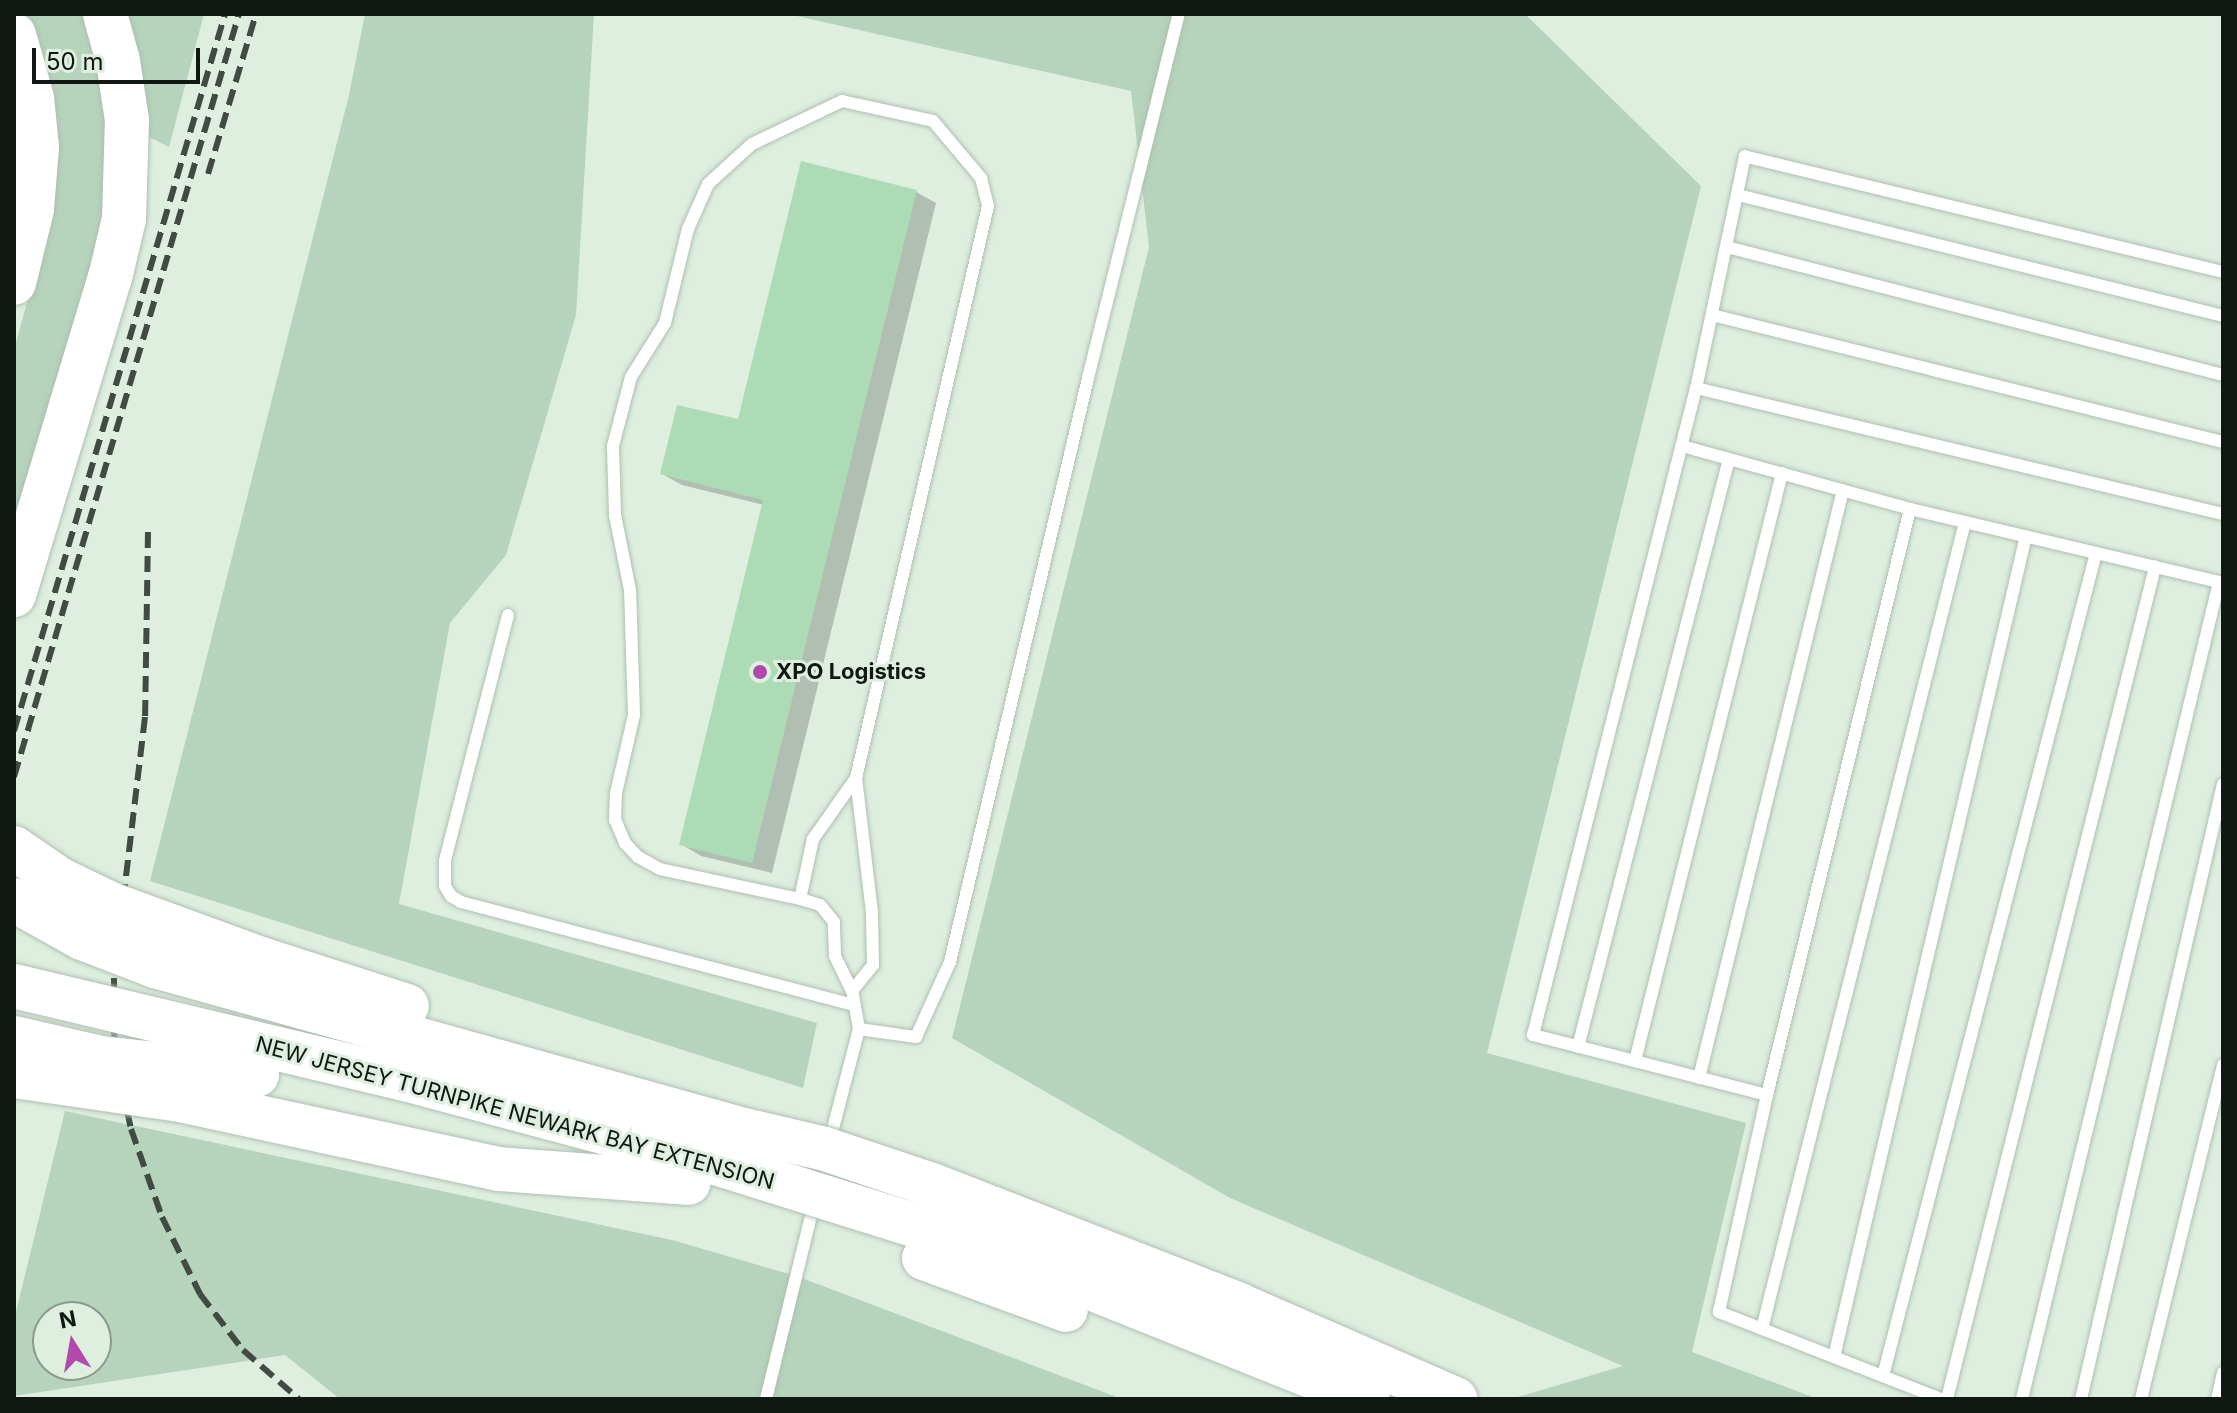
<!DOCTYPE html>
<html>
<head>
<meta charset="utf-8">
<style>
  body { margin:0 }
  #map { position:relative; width:2237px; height:1413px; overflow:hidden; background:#deefe0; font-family:Inter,sans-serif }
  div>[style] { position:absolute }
  .green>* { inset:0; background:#b6d3bb }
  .shadow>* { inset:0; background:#0003 }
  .building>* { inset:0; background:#addbb5 }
  .roads { filter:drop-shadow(0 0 2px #afbfb1) drop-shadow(0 0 2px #afbfb1) }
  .lane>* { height:12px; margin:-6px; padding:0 6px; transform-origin:6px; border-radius:6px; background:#fff }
  .highway>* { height:44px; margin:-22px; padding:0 22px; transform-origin:22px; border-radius:22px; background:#fff }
  .rail>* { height:6px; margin-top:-3px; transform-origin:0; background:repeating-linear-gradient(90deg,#424b43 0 16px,transparent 0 24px) }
  .bridges { filter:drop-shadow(0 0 2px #afbfb1) drop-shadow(0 0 2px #afbfb1) }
  .highway-bridge>* { height:44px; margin:-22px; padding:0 22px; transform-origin:22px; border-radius:22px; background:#fff }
  .dots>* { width:22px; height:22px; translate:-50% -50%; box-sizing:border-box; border:4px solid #deefe0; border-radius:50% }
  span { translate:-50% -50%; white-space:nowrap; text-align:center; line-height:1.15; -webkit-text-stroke:6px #deefe0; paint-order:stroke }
  .poi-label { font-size:22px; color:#111712; font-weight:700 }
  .left { translate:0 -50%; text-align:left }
  .street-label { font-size:22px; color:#111712 }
  .frame { position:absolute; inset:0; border:16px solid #111712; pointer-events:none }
  .north { position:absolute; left:32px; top:1301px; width:80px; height:80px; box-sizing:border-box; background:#deefe0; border:2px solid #8c998e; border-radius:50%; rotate:349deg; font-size:22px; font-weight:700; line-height:32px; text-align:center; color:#111712 }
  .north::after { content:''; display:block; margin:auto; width:28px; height:36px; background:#b24aad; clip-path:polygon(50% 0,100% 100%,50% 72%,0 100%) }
  .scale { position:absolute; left:32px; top:48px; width:168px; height:36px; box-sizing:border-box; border:4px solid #111712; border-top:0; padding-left:10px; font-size:24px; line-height:28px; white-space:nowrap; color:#111712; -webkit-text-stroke:6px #deefe0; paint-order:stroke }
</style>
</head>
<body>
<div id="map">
  <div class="green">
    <i style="clip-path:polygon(25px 14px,87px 14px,109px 128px,103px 224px,14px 534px,14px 350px,48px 225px,36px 42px)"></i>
    <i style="clip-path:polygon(121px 14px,204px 14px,169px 147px,143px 134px)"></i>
    <i style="clip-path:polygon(365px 14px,594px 14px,576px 315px,506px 555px,450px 623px,399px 904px,817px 1023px,803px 1088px,150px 881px,349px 95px)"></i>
    <i style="clip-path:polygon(788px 14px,1525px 14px,1701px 186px,1487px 1053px,1746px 1123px,1692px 1352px,1818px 1399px,1511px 1399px,1623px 1366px,1230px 1198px,952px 1038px,1149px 247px,1131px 91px)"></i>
    <i style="clip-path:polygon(evenodd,65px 1111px,672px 1240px,799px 1277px,1122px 1399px,340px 1399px,285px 1355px,14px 1396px,14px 1320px,65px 1111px,48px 1317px,96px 1317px,96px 1365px,48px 1365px,48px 1317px)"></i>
  </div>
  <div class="shadow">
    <i style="clip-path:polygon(916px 192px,936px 203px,772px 873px,701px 856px,681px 844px,764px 505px,682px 485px,662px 474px,739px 422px)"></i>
  </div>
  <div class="building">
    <i style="clip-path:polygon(801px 161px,917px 190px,752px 863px,679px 845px,763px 500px,660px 474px,677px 405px,738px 419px)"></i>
  </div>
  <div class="roads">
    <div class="lane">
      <i style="left:1738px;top:195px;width:500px;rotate:14deg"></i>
      <i style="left:1727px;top:247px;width:512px;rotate:14.47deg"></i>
      <i style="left:2223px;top:272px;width:492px;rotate:-166.4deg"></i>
      <i style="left:1745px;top:156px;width:237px;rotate:101.9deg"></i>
      <i style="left:1696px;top:388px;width:542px;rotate:13.45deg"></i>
      <i style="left:1712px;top:315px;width:527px;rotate:13.96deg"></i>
      <i style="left:1682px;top:446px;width:237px;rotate:15.4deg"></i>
      <i style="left:1910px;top:509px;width:603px;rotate:103.71deg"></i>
      <i style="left:1767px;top:1095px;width:242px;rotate:-165.6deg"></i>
      <i style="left:1533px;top:1035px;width:667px;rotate:-75.86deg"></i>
      <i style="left:1910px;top:509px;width:322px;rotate:13.3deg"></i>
      <i style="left:508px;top:615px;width:254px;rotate:104.4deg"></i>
      <i style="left:445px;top:861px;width:25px;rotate:90deg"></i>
      <i style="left:445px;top:886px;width:12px;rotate:59deg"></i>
      <i style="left:451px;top:896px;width:12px;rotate:31deg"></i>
      <i style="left:461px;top:902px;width:406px;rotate:14.7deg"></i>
      <i style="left:800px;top:899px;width:61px;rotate:-77.8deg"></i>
      <i style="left:813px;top:839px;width:75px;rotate:-54.8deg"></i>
      <i style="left:859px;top:1029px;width:58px;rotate:8deg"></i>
      <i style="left:916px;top:1037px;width:82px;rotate:-65.6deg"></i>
      <i style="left:950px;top:962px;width:600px;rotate:-76.7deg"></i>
      <i style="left:1088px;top:378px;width:375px;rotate:-76deg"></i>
      <i style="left:1578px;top:1047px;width:607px;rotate:-75.6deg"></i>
      <i style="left:1635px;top:1061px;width:606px;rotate:-75.96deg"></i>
      <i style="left:1699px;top:1078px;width:605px;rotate:-76.24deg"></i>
      <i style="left:1767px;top:1095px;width:222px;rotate:102.5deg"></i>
      <i style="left:1719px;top:1312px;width:238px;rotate:21.4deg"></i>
      <i style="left:829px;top:1144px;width:119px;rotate:-75.4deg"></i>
      <i style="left:859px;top:1029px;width:39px;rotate:-100deg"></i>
      <i style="left:852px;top:991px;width:39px;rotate:-116deg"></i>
      <i style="left:835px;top:956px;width:34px;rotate:-92deg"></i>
      <i style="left:834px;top:922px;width:22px;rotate:-129deg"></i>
      <i style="left:820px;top:905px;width:21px;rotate:-163deg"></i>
      <i style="left:800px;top:899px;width:143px;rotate:-167.9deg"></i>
      <i style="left:660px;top:869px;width:25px;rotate:-151deg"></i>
      <i style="left:638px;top:857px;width:19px;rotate:-133deg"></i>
      <i style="left:625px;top:843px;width:25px;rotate:-113deg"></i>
      <i style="left:615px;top:820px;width:27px;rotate:-88deg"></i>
      <i style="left:616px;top:793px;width:80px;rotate:-77deg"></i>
      <i style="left:634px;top:715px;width:125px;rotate:-91.8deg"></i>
      <i style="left:630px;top:590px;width:76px;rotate:-101.3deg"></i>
      <i style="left:615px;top:515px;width:69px;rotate:-91.7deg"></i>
      <i style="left:613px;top:446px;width:71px;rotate:-75.4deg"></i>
      <i style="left:631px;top:377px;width:64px;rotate:-57.8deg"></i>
      <i style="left:665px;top:323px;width:97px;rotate:-76.3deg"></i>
      <i style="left:688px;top:229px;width:49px;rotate:-66deg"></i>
      <i style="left:708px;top:184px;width:59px;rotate:-42.3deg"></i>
      <i style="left:752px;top:144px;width:100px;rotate:-25.5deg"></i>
      <i style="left:842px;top:101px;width:93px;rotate:12.4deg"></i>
      <i style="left:933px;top:121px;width:75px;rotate:49.9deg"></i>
      <i style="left:981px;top:178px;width:29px;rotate:76deg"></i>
      <i style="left:988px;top:206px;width:587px;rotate:102.99deg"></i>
      <i style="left:856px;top:778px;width:136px;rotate:83.2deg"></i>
      <i style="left:872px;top:913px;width:52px;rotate:88.9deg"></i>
      <i style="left:873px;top:965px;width:33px;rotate:129deg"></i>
      <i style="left:1762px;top:1329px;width:832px;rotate:-75.88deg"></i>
      <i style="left:1834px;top:1357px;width:843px;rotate:-76.84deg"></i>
      <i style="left:1883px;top:1376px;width:850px;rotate:-75.49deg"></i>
      <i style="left:766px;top:1399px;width:205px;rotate:-76.2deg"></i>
      <i style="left:1947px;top:1399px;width:858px;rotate:-75.96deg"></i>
      <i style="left:2022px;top:1399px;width:840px;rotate:-76.44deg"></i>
      <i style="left:2081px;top:1399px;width:631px;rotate:-77deg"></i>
      <i style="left:2141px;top:1399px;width:344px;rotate:-76.2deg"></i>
      <i style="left:2217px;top:1399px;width:27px;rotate:-77deg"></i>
    </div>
    <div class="highway">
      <i style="left:14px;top:35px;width:66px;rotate:74.1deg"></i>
      <i style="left:32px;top:98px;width:49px;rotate:84.2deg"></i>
      <i style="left:37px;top:147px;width:62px;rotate:94.6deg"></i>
      <i style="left:32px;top:209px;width:76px;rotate:103.7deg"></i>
      <i style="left:14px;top:595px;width:331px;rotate:-73.2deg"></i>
      <i style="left:110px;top:278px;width:61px;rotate:-76.7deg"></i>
      <i style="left:124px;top:219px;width:99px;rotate:-88.3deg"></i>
      <i style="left:127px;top:120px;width:60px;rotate:-98.7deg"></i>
      <i style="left:118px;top:61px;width:49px;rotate:-105.5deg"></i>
    </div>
  </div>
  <div class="rail">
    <i style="left:208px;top:174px;width:167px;rotate:-73.3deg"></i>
    <i style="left:148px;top:532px;width:185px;rotate:90.9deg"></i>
    <i style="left:145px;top:717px;width:263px;rotate:96.8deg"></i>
    <i style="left:114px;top:978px;width:55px;rotate:90deg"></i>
    <i style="left:114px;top:1033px;width:55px;rotate:81.6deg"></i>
    <i style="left:122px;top:1087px;width:43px;rotate:77.9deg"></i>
    <i style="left:131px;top:1129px;width:93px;rotate:70.6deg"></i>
    <i style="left:162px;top:1217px;width:86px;rotate:63.7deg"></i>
    <i style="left:200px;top:1294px;width:71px;rotate:52.5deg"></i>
    <i style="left:243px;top:1350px;width:74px;rotate:41.2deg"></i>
    <i style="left:14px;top:731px;width:747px;rotate:-73.6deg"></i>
    <i style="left:14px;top:777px;width:795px;rotate:-73.57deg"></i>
  </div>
  <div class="bridges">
    <div class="highway-bridge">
      <i style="left:14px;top:848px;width:55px;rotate:34.6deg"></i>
      <i style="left:59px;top:879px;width:60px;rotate:25.7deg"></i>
      <i style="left:113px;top:905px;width:161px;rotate:20deg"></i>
      <i style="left:264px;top:960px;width:150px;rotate:17.8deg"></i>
      <i style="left:14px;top:900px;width:78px;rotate:29.2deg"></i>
      <i style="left:82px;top:938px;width:78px;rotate:21deg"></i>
      <i style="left:155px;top:966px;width:611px;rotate:15.56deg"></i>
      <i style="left:744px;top:1130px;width:83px;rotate:13.2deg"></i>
      <i style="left:825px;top:1149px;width:113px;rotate:18.6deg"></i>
      <i style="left:932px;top:1185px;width:330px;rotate:21.3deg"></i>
      <i style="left:1239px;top:1305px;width:236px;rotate:23.5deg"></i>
      <i style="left:14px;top:986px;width:402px;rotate:13.4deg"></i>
      <i style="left:405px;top:1079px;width:309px;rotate:15deg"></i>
      <i style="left:703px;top:1159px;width:314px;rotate:17.4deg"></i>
      <i style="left:1003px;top:1253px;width:393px;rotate:21.8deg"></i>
      <i style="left:14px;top:1038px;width:89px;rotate:12.9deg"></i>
      <i style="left:101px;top:1058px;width:157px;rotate:6.2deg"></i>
      <i style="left:14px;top:1076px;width:168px;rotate:8.2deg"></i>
      <i style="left:180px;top:1100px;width:325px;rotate:12.2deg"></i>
      <i style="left:498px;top:1169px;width:191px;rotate:4.2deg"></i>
      <i style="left:924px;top:1258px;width:151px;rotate:20.1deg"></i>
    </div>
  </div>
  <div class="dots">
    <i style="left:760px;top:672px;background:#b24aad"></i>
  </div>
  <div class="poi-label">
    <span class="left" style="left:776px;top:672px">XPO Logistics</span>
  </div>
  <div class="street-label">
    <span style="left:515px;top:1113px;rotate:15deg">NEW JERSEY TURNPIKE NEWARK BAY EXTENSION</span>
  </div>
  <div class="frame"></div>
  <div class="north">N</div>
  <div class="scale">50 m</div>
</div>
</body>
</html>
